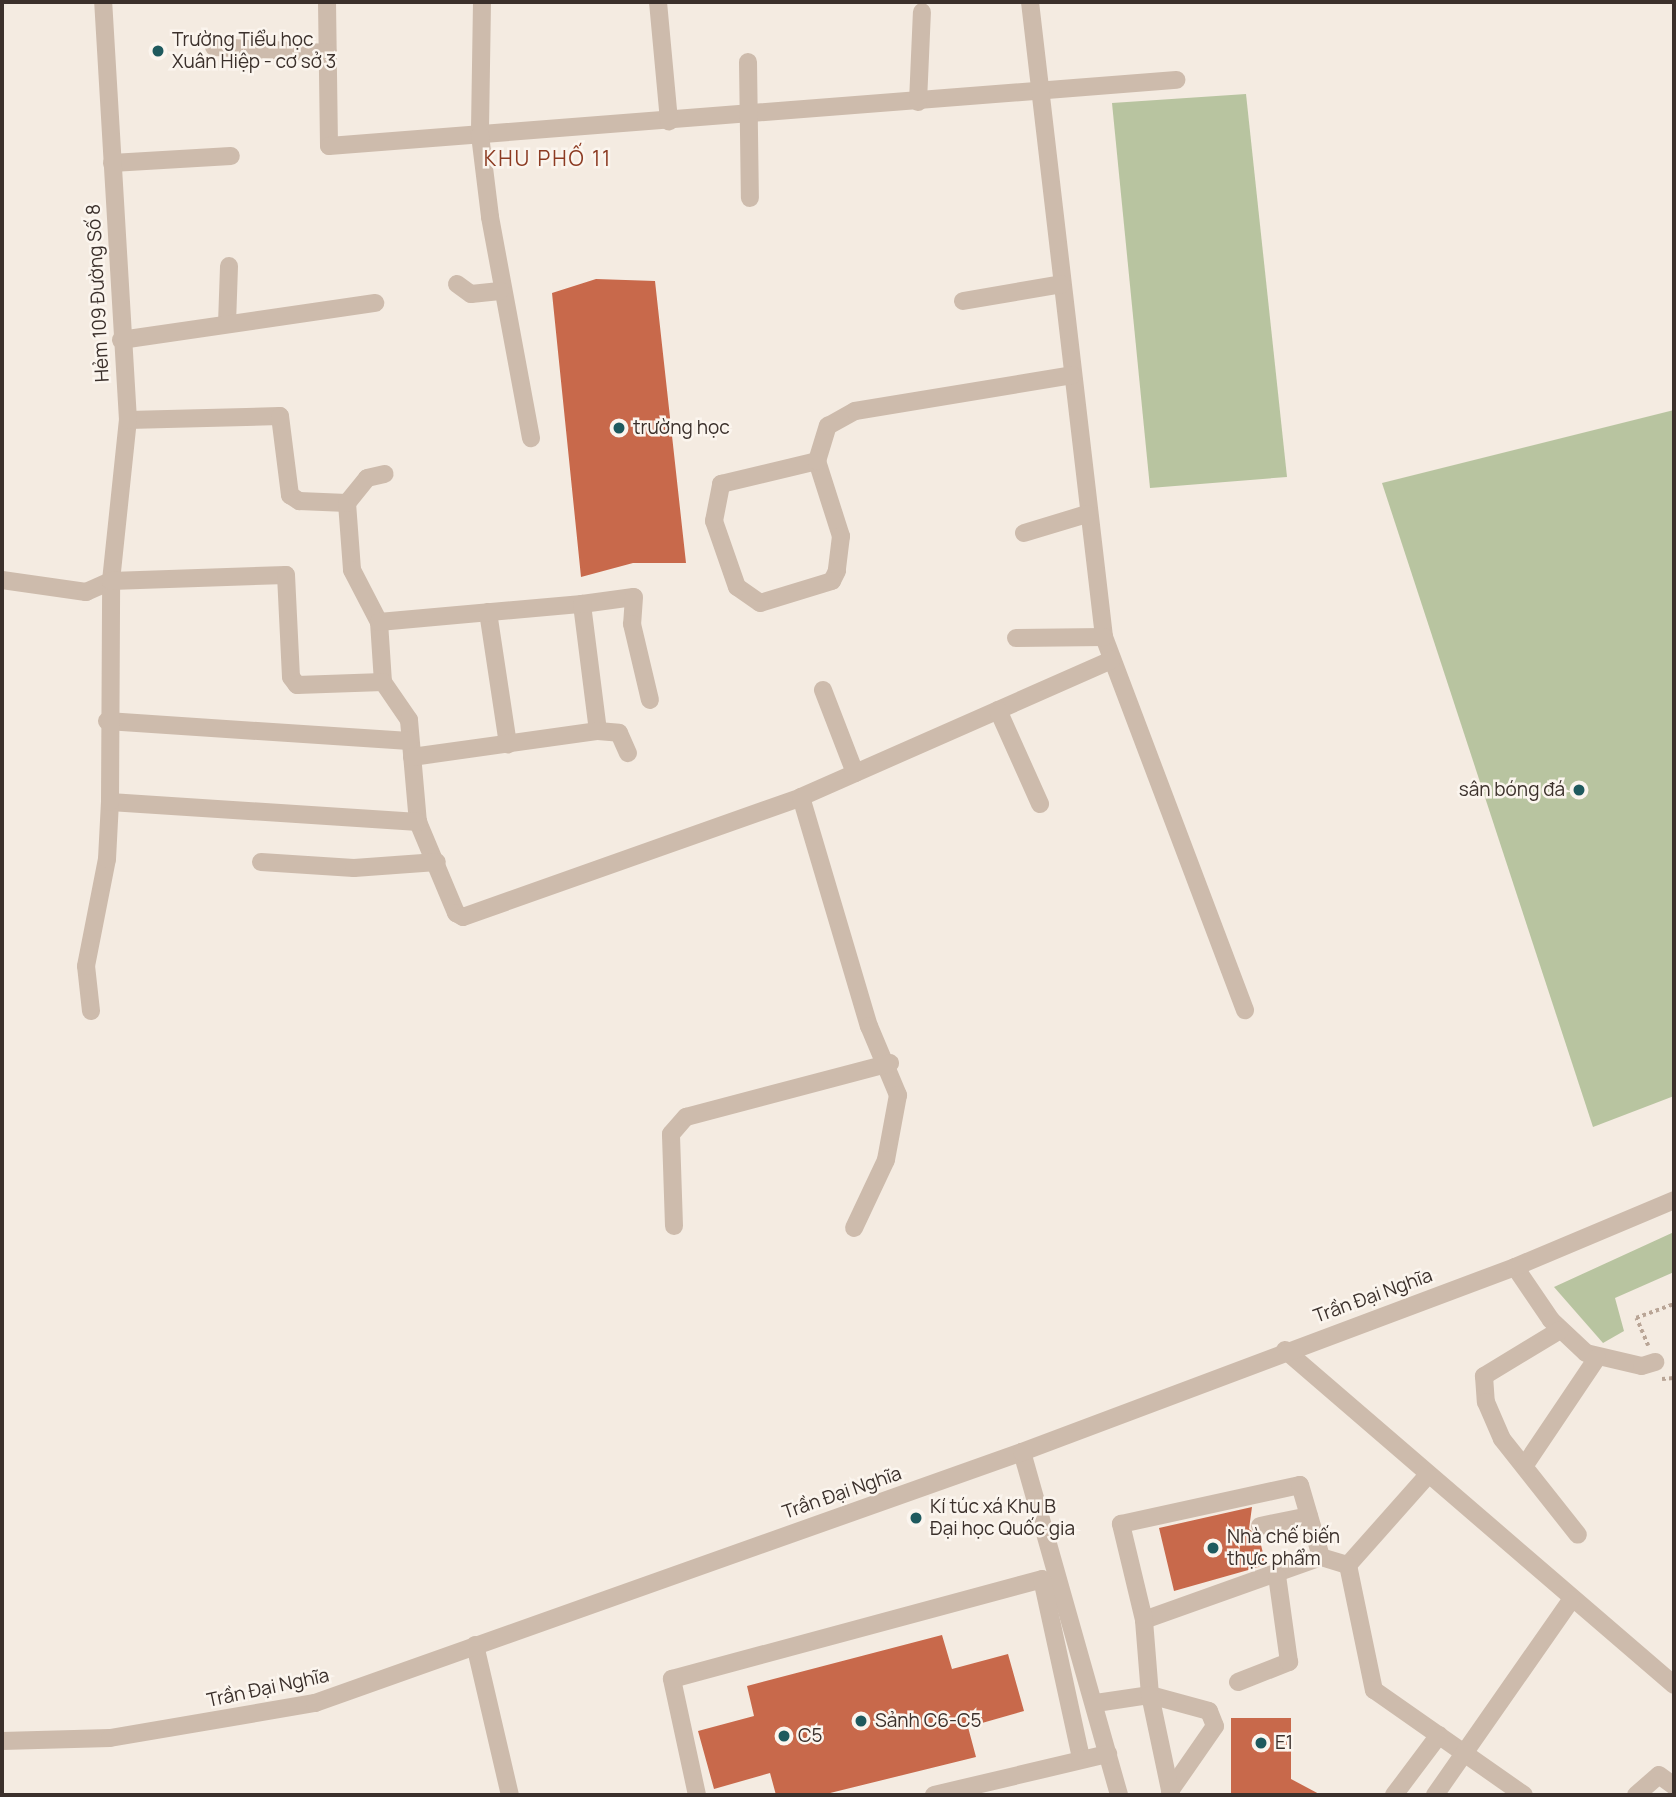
<!DOCTYPE html>
<html>
<head>
<meta charset="utf-8">
<style>
  body { margin:0 }
  #map { position:relative; width:1676px; height:1797px; overflow:hidden; background:#f4ebe1; font-family:Manrope,sans-serif }
  div>[style] { position:absolute }
  .green>* { inset:0; background:#b8c4a0 }
  .building>* { inset:0; background:#c8694b }
  .path>* { height:3.5px; margin-top:-1.75px; transform-origin:0; background:repeating-linear-gradient(90deg,#b9a596 0 3.5px,transparent 0 7px) }
  .minor>* { height:18px; margin:-9px; padding:0 9px; transform-origin:9px; border-radius:9px; background:#cdbbac }
  .dots>* { width:19px; height:19px; translate:-50% -50%; box-sizing:border-box; border:4px solid #fbf5ee; border-radius:50% }
  span { translate:-50% -50%; white-space:nowrap; text-align:center; line-height:1.15; -webkit-text-stroke:5px #fbf5ee; paint-order:stroke }
  .poi-label { font-size:19px; color:#3b302b }
  .left { translate:0 -50%; text-align:left }
  .right { translate:-100% -50%; text-align:right }
  .street-label { font-size:19px; color:#3b302b }
  .neighbourhood-label { font-size:21px; color:#8c3b22; letter-spacing:2px }
  .frame { position:absolute; inset:0; border:4px solid #3b302b; pointer-events:none }
</style>
</head>
<body>
<div id="map">
  <div class="green">
    <i style="clip-path:polygon(1246px 94px,1287px 477px,1150px 488px,1112px 103px)"></i>
    <i style="clip-path:polygon(1674px 410px,1674px 1096px,1593px 1127px,1382px 483px)"></i>
    <i style="clip-path:polygon(1674px 1232px,1674px 1272px,1615px 1298px,1624px 1331px,1603px 1343px,1554px 1287px)"></i>
  </div>
  <div class="building">
    <i style="clip-path:polygon(596px 279px,655px 281px,686px 563px,633px 563px,581px 577px,552px 293px)"></i>
    <i style="clip-path:polygon(1252px 1507px,1249px 1529px,1259px 1537px,1266px 1565px,1174px 1591px,1159px 1528px)"></i>
    <i style="clip-path:polygon(942px 1635px,952px 1669px,1008px 1654px,1024px 1711px,968px 1727px,976px 1757px,822px 1795px,776px 1795px,770px 1773px,714px 1789px,698px 1731px,754px 1716px,747px 1686px)"></i>
    <i style="clip-path:polygon(1231px 1718px,1291px 1718px,1291px 1779px,1321px 1795px,1231px 1795px)"></i>
  </div>
  <div class="path">
    <i style="left:1648px;top:1346px;width:30px;rotate:-113deg"></i>
    <i style="left:1636px;top:1318px;width:40px;rotate:-20.2deg"></i>
    <i style="left:1662px;top:1379px;width:12px;rotate:-5deg"></i>
  </div>
  <div class="minor">
    <i style="left:327px;top:2px;width:144px;rotate:89.2deg"></i>
    <i style="left:329px;top:146px;width:850px;rotate:-4.46deg"></i>
    <i style="left:482px;top:2px;width:133px;rotate:90.9deg"></i>
    <i style="left:480px;top:135px;width:83px;rotate:83deg"></i>
    <i style="left:490px;top:217px;width:225px;rotate:79.5deg"></i>
    <i style="left:658px;top:2px;width:120px;rotate:84.7deg"></i>
    <i style="left:1030px;top:2px;width:639px;rotate:83.35deg"></i>
    <i style="left:1104px;top:637px;width:399px;rotate:69.3deg"></i>
    <i style="left:214px;top:47px;width:114px;rotate:3deg"></i>
    <i style="left:748px;top:62px;width:136px;rotate:89.2deg"></i>
    <i style="left:918px;top:102px;width:90px;rotate:-87.5deg"></i>
    <i style="left:112px;top:163px;width:119px;rotate:-3.4deg"></i>
    <i style="left:457px;top:284px;width:17px;rotate:36deg"></i>
    <i style="left:471px;top:294px;width:29px;rotate:-6deg"></i>
    <i style="left:963px;top:301px;width:100px;rotate:-9.7deg"></i>
    <i style="left:227px;top:324px;width:58px;rotate:-88deg"></i>
    <i style="left:121px;top:340px;width:257px;rotate:-8.3deg"></i>
    <i style="left:128px;top:420px;width:152px;rotate:-1.5deg"></i>
    <i style="left:280px;top:416px;width:80px;rotate:82.8deg"></i>
    <i style="left:290px;top:495px;width:11px;rotate:34deg"></i>
    <i style="left:299px;top:501px;width:48px;rotate:2.4deg"></i>
    <i style="left:347px;top:503px;width:67px;rotate:85.7deg"></i>
    <i style="left:352px;top:570px;width:59px;rotate:62.6deg"></i>
    <i style="left:379px;top:622px;width:60px;rotate:86.2deg"></i>
    <i style="left:383px;top:682px;width:46px;rotate:55.6deg"></i>
    <i style="left:409px;top:720px;width:102px;rotate:85deg"></i>
    <i style="left:418px;top:822px;width:99px;rotate:67.3deg"></i>
    <i style="left:456px;top:913px;width:8px;rotate:30deg"></i>
    <i style="left:463px;top:917px;width:359px;rotate:-19.5deg"></i>
    <i style="left:801px;top:797px;width:340px;rotate:-23.8deg"></i>
    <i style="left:817px;top:461px;width:79px;rotate:72.3deg"></i>
    <i style="left:841px;top:536px;width:35px;rotate:97deg"></i>
    <i style="left:837px;top:571px;width:11px;rotate:117deg"></i>
    <i style="left:832px;top:581px;width:75px;rotate:163deg"></i>
    <i style="left:760px;top:603px;width:28px;rotate:-145deg"></i>
    <i style="left:737px;top:587px;width:70px;rotate:-109.2deg"></i>
    <i style="left:714px;top:521px;width:38px;rotate:-79deg"></i>
    <i style="left:721px;top:484px;width:99px;rotate:-13.5deg"></i>
    <i style="left:817px;top:461px;width:37px;rotate:-73deg"></i>
    <i style="left:828px;top:426px;width:31px;rotate:-29deg"></i>
    <i style="left:855px;top:411px;width:220px;rotate:-9.4deg"></i>
    <i style="left:347px;top:503px;width:32px;rotate:-51deg"></i>
    <i style="left:367px;top:478px;width:18px;rotate:-13deg"></i>
    <i style="left:1024px;top:533px;width:66px;rotate:-16.8deg"></i>
    <i style="left:2px;top:580px;width:85px;rotate:8.1deg"></i>
    <i style="left:86px;top:592px;width:27px;rotate:-24deg"></i>
    <i style="left:111px;top:581px;width:162px;rotate:-84deg"></i>
    <i style="left:128px;top:420px;width:419px;rotate:-93.4deg"></i>
    <i style="left:488px;top:612px;width:134px;rotate:81.4deg"></i>
    <i style="left:379px;top:622px;width:204px;rotate:-5.1deg"></i>
    <i style="left:1016px;top:638px;width:88px;rotate:-0.7deg"></i>
    <i style="left:823px;top:690px;width:89px;rotate:68.9deg"></i>
    <i style="left:998px;top:710px;width:103px;rotate:65.9deg"></i>
    <i style="left:107px;top:721px;width:303px;rotate:3.8deg"></i>
    <i style="left:598px;top:731px;width:128px;rotate:-97.2deg"></i>
    <i style="left:582px;top:604px;width:52px;rotate:-7.7deg"></i>
    <i style="left:634px;top:597px;width:27px;rotate:94deg"></i>
    <i style="left:632px;top:624px;width:78px;rotate:76.7deg"></i>
    <i style="left:412px;top:757px;width:188px;rotate:-8deg"></i>
    <i style="left:598px;top:731px;width:21px;rotate:5deg"></i>
    <i style="left:619px;top:733px;width:22px;rotate:66deg"></i>
    <i style="left:801px;top:797px;width:239px;rotate:73.5deg"></i>
    <i style="left:869px;top:1026px;width:75px;rotate:67.2deg"></i>
    <i style="left:898px;top:1095px;width:66px;rotate:100.5deg"></i>
    <i style="left:886px;top:1160px;width:75px;rotate:115.2deg"></i>
    <i style="left:110px;top:802px;width:309px;rotate:3.7deg"></i>
    <i style="left:261px;top:862px;width:93px;rotate:3.7deg"></i>
    <i style="left:354px;top:868px;width:83px;rotate:-4.1deg"></i>
    <i style="left:91px;top:1011px;width:45px;rotate:-96.3deg"></i>
    <i style="left:86px;top:966px;width:109px;rotate:-78.9deg"></i>
    <i style="left:107px;top:859px;width:57px;rotate:-87deg"></i>
    <i style="left:110px;top:802px;width:221px;rotate:-89.7deg"></i>
    <i style="left:111px;top:581px;width:175px;rotate:-2deg"></i>
    <i style="left:286px;top:575px;width:102px;rotate:87.2deg"></i>
    <i style="left:291px;top:677px;width:10px;rotate:53deg"></i>
    <i style="left:297px;top:685px;width:86px;rotate:-2deg"></i>
    <i style="left:674px;top:1226px;width:92px;rotate:-91.9deg"></i>
    <i style="left:671px;top:1134px;width:23px;rotate:-49deg"></i>
    <i style="left:686px;top:1117px;width:211px;rotate:-14.8deg"></i>
    <i style="left:1515px;top:1267px;width:64px;rotate:55.8deg"></i>
    <i style="left:1551px;top:1320px;width:48px;rotate:43.3deg"></i>
    <i style="left:1586px;top:1353px;width:57px;rotate:13.1deg"></i>
    <i style="left:1642px;top:1366px;width:14px;rotate:-17deg"></i>
    <i style="left:1560px;top:1330px;width:89px;rotate:148.8deg"></i>
    <i style="left:1484px;top:1376px;width:26px;rotate:86deg"></i>
    <i style="left:1486px;top:1402px;width:40px;rotate:66.6deg"></i>
    <i style="left:1502px;top:1439px;width:122px;rotate:51.6deg"></i>
    <i style="left:1285px;top:1350px;width:513px;rotate:40.73deg"></i>
    <i style="left:1022px;top:1452px;width:356px;rotate:74.2deg"></i>
    <i style="left:1525px;top:1465px;width:129px;rotate:-56.1deg"></i>
    <i style="left:1260px;top:1526px;width:50px;rotate:-11.5deg"></i>
    <i style="left:1348px;top:1565px;width:128px;rotate:78.3deg"></i>
    <i style="left:1374px;top:1690px;width:183px;rotate:35deg"></i>
    <i style="left:1348px;top:1565px;width:118px;rotate:-48.4deg"></i>
    <i style="left:1144px;top:1620px;width:188px;rotate:-19.6deg"></i>
    <i style="left:1321px;top:1557px;width:28px;rotate:17deg"></i>
    <i style="left:475px;top:1645px;width:154px;rotate:76.9deg"></i>
    <i style="left:1238px;top:1682px;width:55px;rotate:-21.4deg"></i>
    <i style="left:1289px;top:1662px;width:87px;rotate:-97.9deg"></i>
    <i style="left:1096px;top:1703px;width:55px;rotate:-8.4deg"></i>
    <i style="left:1150px;top:1695px;width:75px;rotate:-94.6deg"></i>
    <i style="left:1144px;top:1620px;width:99px;rotate:-103.5deg"></i>
    <i style="left:1121px;top:1524px;width:183px;rotate:-12.3deg"></i>
    <i style="left:1300px;top:1485px;width:75px;rotate:73.7deg"></i>
    <i style="left:2px;top:1741px;width:108px;rotate:-1.6deg"></i>
    <i style="left:110px;top:1738px;width:208px;rotate:-9.7deg"></i>
    <i style="left:315px;top:1703px;width:750px;rotate:-19.55deg"></i>
    <i style="left:1022px;top:1452px;width:527px;rotate:-20.57deg"></i>
    <i style="left:1515px;top:1267px;width:173px;rotate:-22.8deg"></i>
    <i style="left:1170px;top:1791px;width:79px;rotate:-55.3deg"></i>
    <i style="left:1215px;top:1726px;width:16px;rotate:-112deg"></i>
    <i style="left:1209px;top:1711px;width:61px;rotate:-164.8deg"></i>
    <i style="left:1150px;top:1695px;width:102px;rotate:78.1deg"></i>
    <i style="left:697px;top:1795px;width:119px;rotate:-102.2deg"></i>
    <i style="left:672px;top:1679px;width:383px;rotate:-15.1deg"></i>
    <i style="left:1042px;top:1579px;width:183px;rotate:77.7deg"></i>
    <i style="left:934px;top:1795px;width:179px;rotate:-13.3deg"></i>
    <i style="left:1394px;top:1795px;width:75px;rotate:-53.1deg"></i>
    <i style="left:1435px;top:1795px;width:238px;rotate:-55.1deg"></i>
    <i style="left:1636px;top:1795px;width:30px;rotate:-41deg"></i>
    <i style="left:1659px;top:1775px;width:19px;rotate:36deg"></i>
  </div>
  <div class="dots">
    <i style="left:158px;top:51px;background:#1f5a5e"></i>
    <i style="left:619px;top:428px;background:#1f5a5e"></i>
    <i style="left:1579px;top:790px;background:#1f5a5e"></i>
    <i style="left:916px;top:1518px;background:#1f5a5e"></i>
    <i style="left:1213px;top:1548px;background:#1f5a5e"></i>
    <i style="left:861px;top:1721px;background:#1f5a5e"></i>
    <i style="left:784px;top:1736px;background:#1f5a5e"></i>
    <i style="left:1261px;top:1743px;background:#1f5a5e"></i>
  </div>
  <div class="poi-label">
    <span class="left" style="left:172px;top:51px">Trường Tiểu học<br>Xuân Hiệp - cơ sở 3</span>
    <span class="left" style="left:633px;top:428px">trường học</span>
    <span class="right" style="left:1565px;top:790px">sân bóng đá</span>
    <span class="left" style="left:930px;top:1518px">Kí túc xá Khu B<br>Đại học Quốc gia</span>
    <span class="left" style="left:1227px;top:1548px">Nhà chế biến<br>thực phẩm</span>
    <span class="left" style="left:875px;top:1721px">Sảnh C6-C5</span>
    <span class="left" style="left:798px;top:1736px">C5</span>
    <span class="left" style="left:1275px;top:1743px">E1</span>
  </div>
  <div class="street-label">
    <span style="left:98px;top:293px;rotate:-93deg">Hẻm 109 Đường Số 8</span>
    <span style="left:1373px;top:1296px;rotate:-20deg">Trần Đại Nghĩa</span>
    <span style="left:842px;top:1493px;rotate:-19deg">Trần Đại Nghĩa</span>
    <span style="left:268px;top:1688px;rotate:-12deg">Trần Đại Nghĩa</span>
  </div>
  <div class="neighbourhood-label">
    <span style="left:548px;top:158px">KHU PHỐ 11</span>
  </div>
  <div class="frame"></div>
</div>
</body>
</html>
